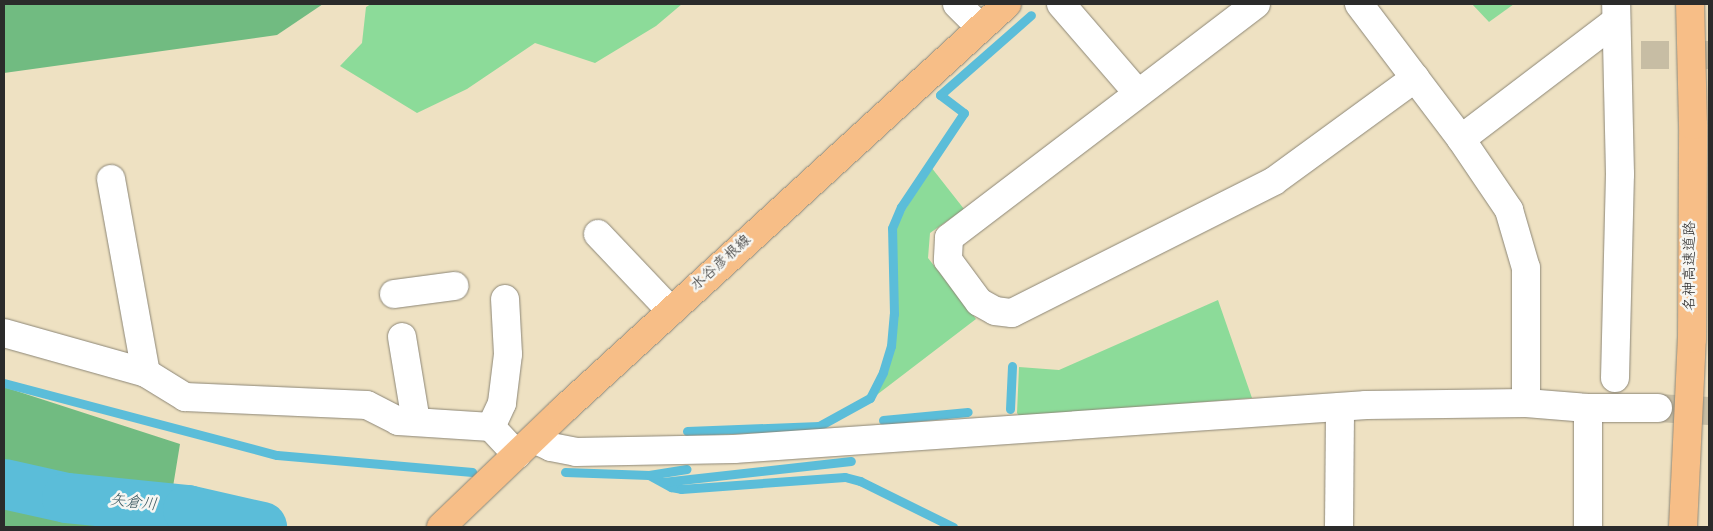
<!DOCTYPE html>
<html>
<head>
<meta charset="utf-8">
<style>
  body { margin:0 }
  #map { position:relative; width:1713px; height:531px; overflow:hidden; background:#eee1c2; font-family:"Gochi Hand","Klee One",sans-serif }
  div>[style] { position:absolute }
  .green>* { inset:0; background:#8cdb99 }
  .forest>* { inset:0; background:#71bb81 }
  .stream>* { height:9px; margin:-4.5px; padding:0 4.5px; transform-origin:4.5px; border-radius:4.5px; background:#5bbdd9 }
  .river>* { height:50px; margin:-25px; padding:0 25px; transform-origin:25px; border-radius:25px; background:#5bbdd9 }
  .minor-tunnel>* { height:28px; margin-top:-14px; transform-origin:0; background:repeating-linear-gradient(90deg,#c7bda4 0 28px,transparent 0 42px) }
  .roads { filter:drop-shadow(0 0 1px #8c8676) drop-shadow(0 0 1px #8c8676) }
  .minor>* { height:28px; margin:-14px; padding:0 14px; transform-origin:14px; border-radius:14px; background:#fff }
  .major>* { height:28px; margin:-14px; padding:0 14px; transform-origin:14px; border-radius:14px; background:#f7be87 }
  .highway>* { height:28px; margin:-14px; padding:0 14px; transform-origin:14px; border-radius:14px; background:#f7be87 }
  span { translate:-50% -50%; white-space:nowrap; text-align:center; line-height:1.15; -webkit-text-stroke:5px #f6f6f2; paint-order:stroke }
  .street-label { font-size:15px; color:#2b2b2b }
  .water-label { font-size:16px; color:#39575f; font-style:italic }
  .frame { position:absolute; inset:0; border:5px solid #2b2b2b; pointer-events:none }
</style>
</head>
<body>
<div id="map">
  <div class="green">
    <i style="clip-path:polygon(371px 4px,682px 4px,656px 26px,595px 63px,535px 43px,467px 89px,417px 113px,340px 66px,362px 43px,366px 7px)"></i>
    <i style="clip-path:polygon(1472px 4px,1514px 4px,1489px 22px)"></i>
    <i style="clip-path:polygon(931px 167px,964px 209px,930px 233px,928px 258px,976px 319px,874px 397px,887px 371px,894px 346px,896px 314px,893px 230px)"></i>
    <i style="clip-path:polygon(1218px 300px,1252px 398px,1020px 417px,1017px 413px,1019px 367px,1059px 370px)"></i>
  </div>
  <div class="forest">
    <i style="clip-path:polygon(4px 4px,323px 4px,277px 35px,4px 73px)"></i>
    <i style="clip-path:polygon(4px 387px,180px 444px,171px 499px,260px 520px,279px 527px,4px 527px)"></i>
  </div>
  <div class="stream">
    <i style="left:4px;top:383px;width:282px;rotate:14.8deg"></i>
    <i style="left:277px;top:455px;width:196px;rotate:5deg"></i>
    <i style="left:1010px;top:409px;width:43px;rotate:-87.3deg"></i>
    <i style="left:883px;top:420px;width:85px;rotate:-5.4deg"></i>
    <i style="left:687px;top:431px;width:132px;rotate:-2.2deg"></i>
    <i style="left:819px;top:426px;width:58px;rotate:-28.8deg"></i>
    <i style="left:870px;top:398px;width:29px;rotate:-63deg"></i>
    <i style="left:883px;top:372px;width:27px;rotate:-73deg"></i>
    <i style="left:891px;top:346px;width:32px;rotate:-85deg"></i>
    <i style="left:894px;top:314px;width:86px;rotate:-91.3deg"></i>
    <i style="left:892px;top:228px;width:23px;rotate:-67deg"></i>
    <i style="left:901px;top:207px;width:113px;rotate:-56.2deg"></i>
    <i style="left:964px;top:113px;width:30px;rotate:-143deg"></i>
    <i style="left:940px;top:95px;width:121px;rotate:-41.3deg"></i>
    <i style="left:565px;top:472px;width:84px;rotate:2deg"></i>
    <i style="left:649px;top:475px;width:25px;rotate:29deg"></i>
    <i style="left:671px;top:487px;width:10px;rotate:11deg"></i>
    <i style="left:681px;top:489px;width:164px;rotate:-4.2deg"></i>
    <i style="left:845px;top:477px;width:16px;rotate:15deg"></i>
    <i style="left:860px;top:481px;width:104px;rotate:26.3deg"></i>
    <i style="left:649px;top:475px;width:38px;rotate:-9deg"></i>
    <i style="left:663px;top:482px;width:189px;rotate:-6.4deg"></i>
  </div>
  <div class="river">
    <i style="left:4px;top:484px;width:65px;rotate:12.5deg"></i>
    <i style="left:67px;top:498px;width:122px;rotate:5.7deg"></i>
    <i style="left:188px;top:510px;width:76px;rotate:12.9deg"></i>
  </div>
  <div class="minor-tunnel">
    <i style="left:1641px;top:55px;width:68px"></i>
    <i style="left:1658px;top:408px;width:51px;rotate:3.4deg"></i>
  </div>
  <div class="roads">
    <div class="minor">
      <i style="left:957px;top:4px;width:33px;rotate:45deg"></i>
      <i style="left:1061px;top:4px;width:116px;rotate:49.2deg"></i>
      <i style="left:1256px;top:4px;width:386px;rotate:142.7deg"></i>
      <i style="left:949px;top:238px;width:22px;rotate:93deg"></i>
      <i style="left:948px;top:260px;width:52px;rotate:53.6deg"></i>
      <i style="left:979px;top:302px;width:18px;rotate:29deg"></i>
      <i style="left:995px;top:311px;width:17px;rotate:7deg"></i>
      <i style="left:1012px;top:313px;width:293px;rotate:-26.7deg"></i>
      <i style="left:1274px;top:181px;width:175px;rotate:-36.1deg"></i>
      <i style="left:1359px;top:4px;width:169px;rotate:52.9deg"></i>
      <i style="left:1461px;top:139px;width:86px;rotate:55.9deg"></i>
      <i style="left:1509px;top:210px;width:60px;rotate:73.7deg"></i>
      <i style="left:1526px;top:268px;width:135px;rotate:90deg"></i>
      <i style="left:1461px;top:139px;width:195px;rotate:-37.3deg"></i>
      <i style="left:111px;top:179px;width:197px;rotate:79.8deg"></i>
      <i style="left:598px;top:234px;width:106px;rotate:46.5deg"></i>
      <i style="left:394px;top:294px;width:61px;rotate:-7.6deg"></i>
      <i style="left:4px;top:333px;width:148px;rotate:15.7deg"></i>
      <i style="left:146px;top:373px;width:46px;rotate:31.6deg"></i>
      <i style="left:185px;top:397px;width:182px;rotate:2.5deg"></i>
      <i style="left:367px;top:405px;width:35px;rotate:27deg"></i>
      <i style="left:398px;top:421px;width:93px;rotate:3.7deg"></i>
      <i style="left:491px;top:427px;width:38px;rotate:47deg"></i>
      <i style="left:402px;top:337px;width:86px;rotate:80.6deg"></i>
      <i style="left:1615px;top:378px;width:204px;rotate:-88.6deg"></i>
      <i style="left:1620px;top:174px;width:170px;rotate:-91.3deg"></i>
      <i style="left:491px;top:427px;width:26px;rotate:-65deg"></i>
      <i style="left:502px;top:403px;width:49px;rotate:-83deg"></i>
      <i style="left:508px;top:354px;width:55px;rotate:-93.1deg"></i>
      <i style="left:534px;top:439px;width:19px;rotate:25deg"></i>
      <i style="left:551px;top:447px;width:25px;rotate:11deg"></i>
      <i style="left:576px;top:452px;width:158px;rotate:-1.1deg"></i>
      <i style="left:734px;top:449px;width:634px;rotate:-3.98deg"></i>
      <i style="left:1366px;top:405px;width:160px;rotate:-0.7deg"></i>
      <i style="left:1526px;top:403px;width:62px;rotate:4.6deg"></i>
      <i style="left:1588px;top:408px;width:70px"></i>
      <i style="left:1339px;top:527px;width:120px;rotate:-89.5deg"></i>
      <i style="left:1588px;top:527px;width:119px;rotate:-90deg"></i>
    </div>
    <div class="major">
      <i style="left:441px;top:527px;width:168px;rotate:-43.8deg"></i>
      <i style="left:562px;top:411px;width:603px;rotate:-42.45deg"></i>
    </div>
    <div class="highway">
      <i style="left:1683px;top:527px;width:188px;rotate:-87.3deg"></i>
      <i style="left:1692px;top:339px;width:214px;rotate:-89.7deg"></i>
      <i style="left:1693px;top:125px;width:121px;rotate:-91.4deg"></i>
    </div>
  </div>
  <div class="street-label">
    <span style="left:722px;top:264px;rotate:-42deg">水谷彦根線</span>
    <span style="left:1692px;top:266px;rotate:-90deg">名神高速道路</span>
  </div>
  <div class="water-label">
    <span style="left:133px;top:505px;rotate:6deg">矢倉川</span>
  </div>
  <div class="frame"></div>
</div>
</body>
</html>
